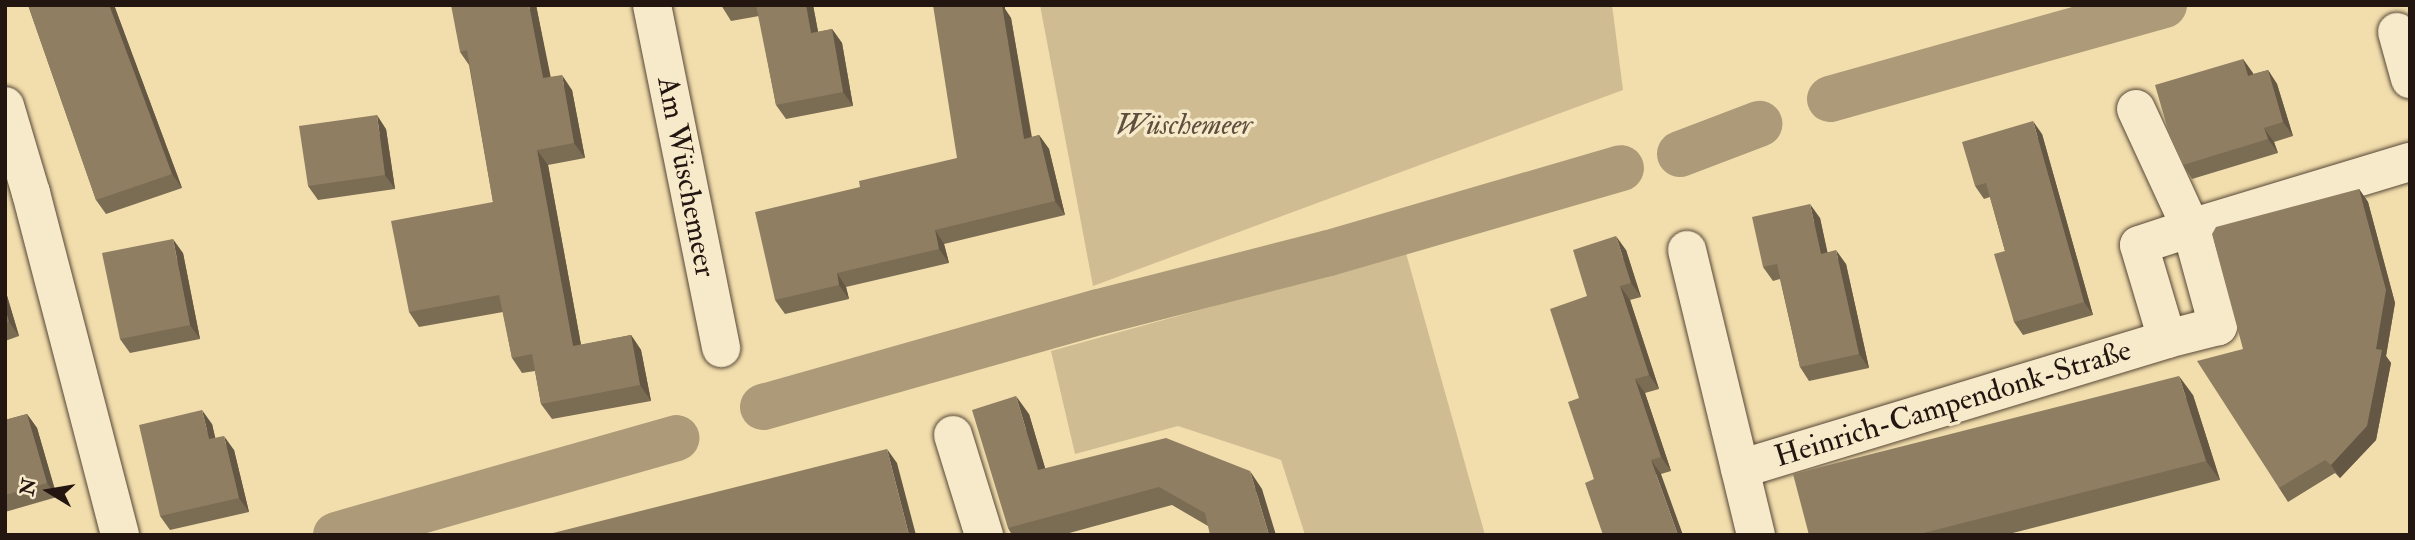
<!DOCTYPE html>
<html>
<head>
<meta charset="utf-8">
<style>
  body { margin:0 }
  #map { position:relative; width:2415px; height:540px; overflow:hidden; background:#f2dead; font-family:"IM FELL Double Pica",serif }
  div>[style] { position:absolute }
  .green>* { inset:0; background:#cfbc92 }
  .canal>* { height:46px; margin:-23px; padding:0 23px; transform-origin:23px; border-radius:23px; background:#ac9a78 }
  .roads { filter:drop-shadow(0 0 2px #574737) drop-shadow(0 0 2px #574737) }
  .minor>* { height:38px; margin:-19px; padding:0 19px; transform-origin:19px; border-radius:19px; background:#f7eaca }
  .wall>* { inset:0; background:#7b6c54 }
  .shaded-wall>* { inset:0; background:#645845 }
  .building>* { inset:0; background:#8f7e62 }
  span { translate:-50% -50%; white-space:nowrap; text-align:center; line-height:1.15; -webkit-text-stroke:7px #f7eaca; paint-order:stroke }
  .park-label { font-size:30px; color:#5f4f3e; font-style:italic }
  .street-label { font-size:30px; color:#231510 }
  .frame { position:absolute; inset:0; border:7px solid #231510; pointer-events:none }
  .north { position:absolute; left:14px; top:456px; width:70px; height:70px; -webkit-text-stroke:5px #f7eaca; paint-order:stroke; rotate:281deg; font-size:19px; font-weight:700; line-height:28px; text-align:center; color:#231510 }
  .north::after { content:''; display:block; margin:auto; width:24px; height:32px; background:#231510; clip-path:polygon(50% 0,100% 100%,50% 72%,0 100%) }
</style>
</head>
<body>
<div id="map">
  <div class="green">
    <i style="clip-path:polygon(1040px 5px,1612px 5px,1623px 90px,1093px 286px)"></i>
    <i style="clip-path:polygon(1406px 253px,1485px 535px,1305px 535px,1281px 460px,1178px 426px,1075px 454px,1051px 351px)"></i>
  </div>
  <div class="canal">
    <i style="left:1830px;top:99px;width:347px;rotate:-15.7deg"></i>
    <i style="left:1680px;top:154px;width:85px;rotate:-20.8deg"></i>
    <i style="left:763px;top:407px;width:349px;rotate:-15.8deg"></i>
    <i style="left:1099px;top:312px;width:237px;rotate:-14.4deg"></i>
    <i style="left:1329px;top:253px;width:304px;rotate:-16.2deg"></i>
    <i style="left:336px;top:535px;width:354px;rotate:-15.9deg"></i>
  </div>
  <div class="roads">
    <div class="minor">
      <i style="left:652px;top:5px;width:350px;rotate:78.6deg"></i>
      <i style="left:2397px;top:32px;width:49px;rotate:74.5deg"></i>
      <i style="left:5px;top:106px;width:91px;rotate:73.4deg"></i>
      <i style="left:31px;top:193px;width:353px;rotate:75.4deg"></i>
      <i style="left:2136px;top:109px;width:131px;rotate:65.2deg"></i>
      <i style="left:2191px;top:228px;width:229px;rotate:-16.8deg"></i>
      <i style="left:2191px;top:228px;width:102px;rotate:74.6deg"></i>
      <i style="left:2218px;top:326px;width:53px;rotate:165.7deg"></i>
      <i style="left:2167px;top:339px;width:98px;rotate:-106.6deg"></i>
      <i style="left:2139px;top:245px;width:55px;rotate:-18.1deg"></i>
      <i style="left:1687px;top:250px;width:293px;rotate:76.4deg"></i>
      <i style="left:953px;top:435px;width:105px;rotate:72.8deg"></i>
      <i style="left:1740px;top:469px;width:446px;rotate:-16.9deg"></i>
    </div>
  </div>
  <div class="wall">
    <i style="clip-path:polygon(28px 5px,114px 5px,182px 188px,106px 214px,96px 200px)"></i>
    <i style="clip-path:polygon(536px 5px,550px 77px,572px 90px,585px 158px,548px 165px,581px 345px,631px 335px,641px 350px,651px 401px,552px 419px,541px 404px,535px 371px,522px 373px,512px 358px,503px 312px,419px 327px,409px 312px,493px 202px,469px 65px,460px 52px)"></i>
    <i style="clip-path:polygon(721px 5px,813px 5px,818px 32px,832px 29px,842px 43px,853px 106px,786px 119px,776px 105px,759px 16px,731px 21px)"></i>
    <i style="clip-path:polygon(1005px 9px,1011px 18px,1032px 137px,1039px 135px,1049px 149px,1065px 215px,944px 244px,949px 263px,846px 287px,849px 299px,785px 314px,775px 300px,957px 158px)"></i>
    <i style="clip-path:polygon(2243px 59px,2253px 74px,2268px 70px,2277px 84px,2293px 136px,2274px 142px,2278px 153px,2192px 179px,2183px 165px)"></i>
    <i style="clip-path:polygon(386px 129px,395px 189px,318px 200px,308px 186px)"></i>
    <i style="clip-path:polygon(2042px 134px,2093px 315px,2023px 335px,2014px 322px,2005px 251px,1990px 197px,1984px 199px,1975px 186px)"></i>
    <i style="clip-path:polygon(2359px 189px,2368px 202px,2395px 303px,2386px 356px,2391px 363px,2376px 440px,2340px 478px,2335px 473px,2288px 502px,2279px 488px,2243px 349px)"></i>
    <i style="clip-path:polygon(1820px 218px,1827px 252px,1846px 264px,1869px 368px,1809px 381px,1800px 367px,1780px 279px,1773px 281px,1763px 267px)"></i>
    <i style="clip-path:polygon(1626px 250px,1641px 297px,1630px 300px,1659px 389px,1645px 393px,1671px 471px,1661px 474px,1594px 479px,1579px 398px)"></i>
    <i style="clip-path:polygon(183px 253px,200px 339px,130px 353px,120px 339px)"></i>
    <i style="clip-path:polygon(5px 289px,19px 336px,5px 341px)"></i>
    <i style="clip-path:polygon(2193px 395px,2220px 480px,2005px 535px,1809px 535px)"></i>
    <i style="clip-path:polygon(27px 414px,37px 428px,57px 497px,5px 512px,5px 420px)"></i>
    <i style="clip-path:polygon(1029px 414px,1045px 468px,1262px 489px,1208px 526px,1172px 505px,1062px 535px,1012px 535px,1008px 528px)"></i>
    <i style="clip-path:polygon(212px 424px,215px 438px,234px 450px,249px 512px,170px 530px,160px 516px)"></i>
  </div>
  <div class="shaded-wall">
    <i style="clip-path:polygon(109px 5px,114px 5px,182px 188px,172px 174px)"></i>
    <i style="clip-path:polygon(529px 5px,536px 5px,554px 93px,543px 78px)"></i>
    <i style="clip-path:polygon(806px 5px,813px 5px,821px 47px,811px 33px)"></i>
    <i style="clip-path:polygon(998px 5px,1005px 5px,1005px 9px,1011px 18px,1034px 153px,1024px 139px)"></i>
    <i style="clip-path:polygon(832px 29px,842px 43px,853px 106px,843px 92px)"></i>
    <i style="clip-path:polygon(2243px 59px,2253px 73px,2258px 90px,2248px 76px)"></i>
    <i style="clip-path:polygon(2268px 70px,2277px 84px,2293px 136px,2283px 122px)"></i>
    <i style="clip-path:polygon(562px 75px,572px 90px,585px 158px,574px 143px)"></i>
    <i style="clip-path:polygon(377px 115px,386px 129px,395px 189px,385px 175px)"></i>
    <i style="clip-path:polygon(2033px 121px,2042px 134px,2093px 315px,2084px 302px)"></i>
    <i style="clip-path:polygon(2264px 128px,2274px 142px,2278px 153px,2268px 139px)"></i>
    <i style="clip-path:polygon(1039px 135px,1049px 149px,1065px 215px,1055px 201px)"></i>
    <i style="clip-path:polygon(537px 150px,548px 165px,584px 361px,573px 346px)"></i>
    <i style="clip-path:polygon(2359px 189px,2368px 202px,2395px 303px,2386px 356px,2391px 363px,2376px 440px,2340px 478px,2331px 465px,2376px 349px)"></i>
    <i style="clip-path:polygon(1810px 204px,1820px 218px,1831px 268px,1821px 254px)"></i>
    <i style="clip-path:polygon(935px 230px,944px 244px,949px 263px,939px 249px)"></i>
    <i style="clip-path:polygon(1616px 236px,1626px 250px,1641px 297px,1631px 283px)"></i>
    <i style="clip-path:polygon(173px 239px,183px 253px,200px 339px,190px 325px)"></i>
    <i style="clip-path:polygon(1836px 250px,1846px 264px,1869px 368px,1859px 354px)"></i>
    <i style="clip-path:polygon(837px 273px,846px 287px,849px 299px,839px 285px)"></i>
    <i style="clip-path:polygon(1620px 286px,1630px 300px,1659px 389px,1649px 375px)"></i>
    <i style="clip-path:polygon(5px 289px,19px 336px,9px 322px,5px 308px)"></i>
    <i style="clip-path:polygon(631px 335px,641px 350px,651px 401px,640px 385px)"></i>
    <i style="clip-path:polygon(2179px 376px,2193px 395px,2220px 480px,2206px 461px)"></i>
    <i style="clip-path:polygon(1635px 379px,1645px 393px,1671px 471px,1661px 457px)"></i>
    <i style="clip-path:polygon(1016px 396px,1029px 414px,1051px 488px,1038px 470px)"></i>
    <i style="clip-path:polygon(202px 410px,212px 424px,219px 453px,209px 439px)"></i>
    <i style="clip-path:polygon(27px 414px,37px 428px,57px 497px,47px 483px)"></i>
    <i style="clip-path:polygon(224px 436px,234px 450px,249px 512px,239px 498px)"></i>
    <i style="clip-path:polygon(887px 449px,897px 463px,916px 535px,909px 535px)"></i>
    <i style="clip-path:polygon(1651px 460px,1661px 474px,1683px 535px,1678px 535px)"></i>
    <i style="clip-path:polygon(1250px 471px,1262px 489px,1276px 535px,1269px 535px)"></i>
  </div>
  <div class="building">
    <i style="clip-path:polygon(28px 5px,109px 5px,172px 174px,96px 200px)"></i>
    <i style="clip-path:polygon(451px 5px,529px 5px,543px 78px,562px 75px,574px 143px,537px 150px,573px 346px,631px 335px,640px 385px,541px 404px,532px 354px,512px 358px,499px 295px,409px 312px,391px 221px,493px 202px,467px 50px,460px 52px)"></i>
    <i style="clip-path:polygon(756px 5px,806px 5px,811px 33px,832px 29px,843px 92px,776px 105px)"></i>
    <i style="clip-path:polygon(933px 5px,1002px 5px,1024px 139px,1039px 135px,1055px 201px,935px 230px,939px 249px,837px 273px,839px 285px,775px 300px,755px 212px,860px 187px,859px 181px,957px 158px)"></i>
    <i style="clip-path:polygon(2243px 59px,2248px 76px,2268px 70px,2283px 122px,2264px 128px,2268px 139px,2183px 165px,2170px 137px,2155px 85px)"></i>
    <i style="clip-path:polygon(377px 115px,385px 175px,308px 186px,299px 126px)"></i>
    <i style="clip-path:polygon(2033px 121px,2084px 302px,2014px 322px,1994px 254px,2005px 251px,1986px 183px,1975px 186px,1962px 142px)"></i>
    <i style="clip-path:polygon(2359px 189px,2386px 290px,2376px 349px,2382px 350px,2367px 426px,2331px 465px,2325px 460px,2279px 488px,2197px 361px,2243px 349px,2212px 234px,2216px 227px)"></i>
    <i style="clip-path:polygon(1810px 204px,1821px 254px,1836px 250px,1859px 354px,1800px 367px,1777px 264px,1763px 267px,1752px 217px)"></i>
    <i style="clip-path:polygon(1616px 236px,1631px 283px,1620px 286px,1649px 375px,1635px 379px,1661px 457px,1651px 460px,1678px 535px,1603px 535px,1585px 483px,1594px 479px,1568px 402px,1579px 398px,1550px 309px,1587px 296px,1573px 250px)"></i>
    <i style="clip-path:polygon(173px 239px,190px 325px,120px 339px,102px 253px)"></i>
    <i style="clip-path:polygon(5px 308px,9px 322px,5px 324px)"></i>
    <i style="clip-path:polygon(2179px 376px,2206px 461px,1916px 535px,1809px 535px,1793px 474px)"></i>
    <i style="clip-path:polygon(1016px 396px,1038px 470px,1166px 438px,1250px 471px,1269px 535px,1210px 535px,1205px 513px,1159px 487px,1008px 528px,972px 410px)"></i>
    <i style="clip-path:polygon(202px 410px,209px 439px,224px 436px,239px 498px,160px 516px,139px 425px)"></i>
    <i style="clip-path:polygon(27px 414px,47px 483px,5px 495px,5px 420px)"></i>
    <i style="clip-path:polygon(887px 449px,909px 535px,545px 535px)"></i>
  </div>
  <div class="park-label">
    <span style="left:1184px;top:125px">Wüschemeer</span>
  </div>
  <div class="street-label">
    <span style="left:686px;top:177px;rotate:79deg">Am Wüschemeer</span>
    <span style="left:1953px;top:404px;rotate:-17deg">Heinrich-Campendonk-Straße</span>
  </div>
  <div class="frame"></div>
  <div class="north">N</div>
</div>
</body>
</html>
